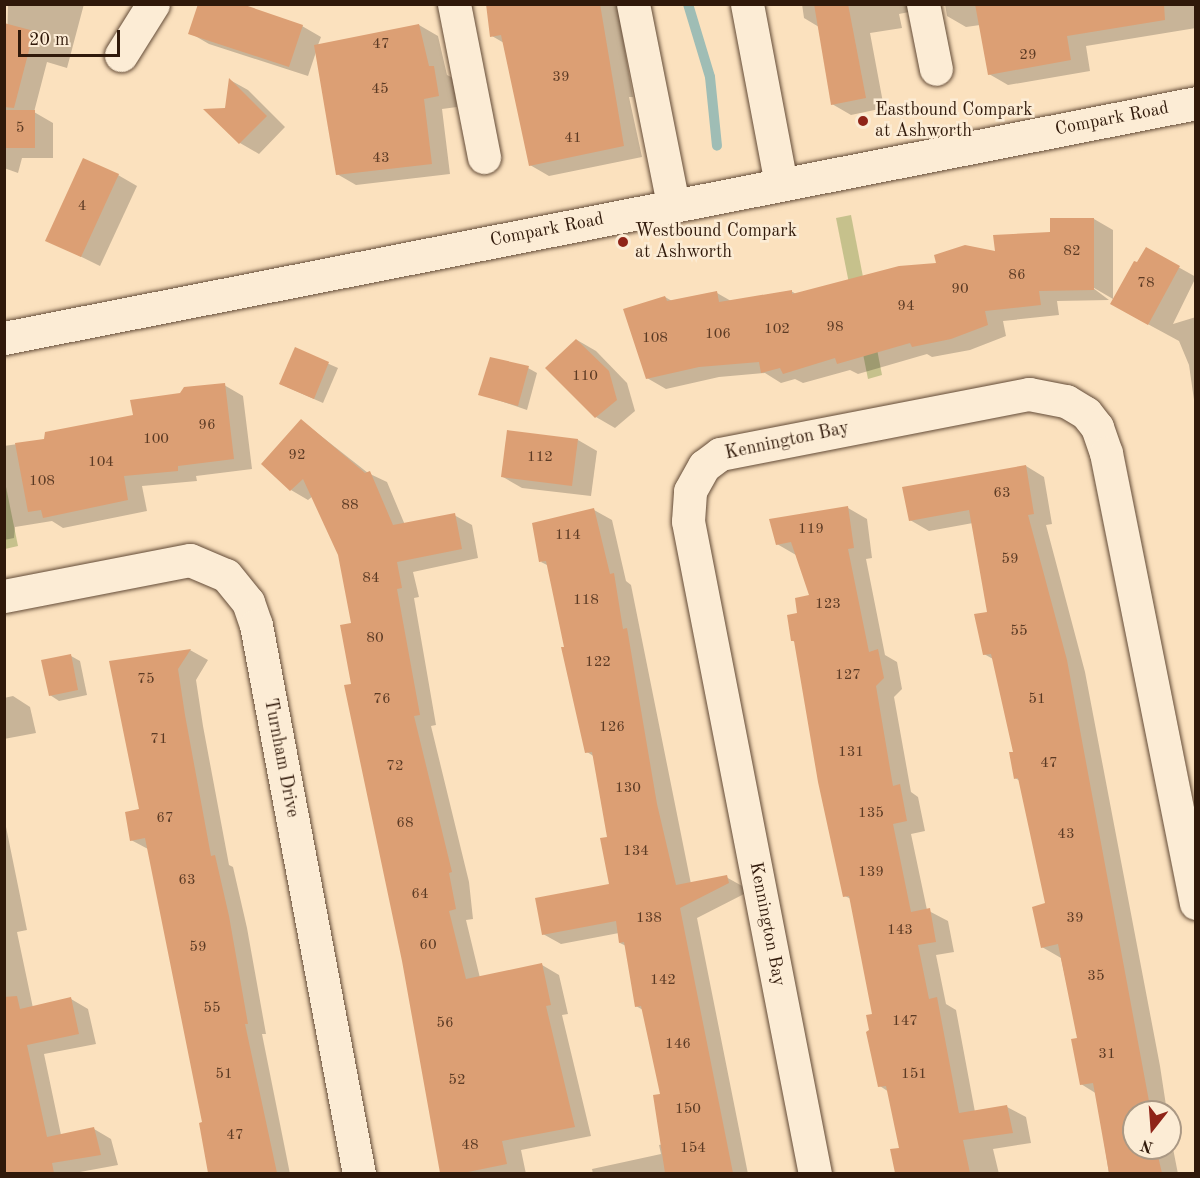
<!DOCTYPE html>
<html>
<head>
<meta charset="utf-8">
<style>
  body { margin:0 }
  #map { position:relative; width:1200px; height:1178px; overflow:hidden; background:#fbe1be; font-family:"Old Standard TT",serif }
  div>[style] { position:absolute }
  .green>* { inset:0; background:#c6c18c }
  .shadow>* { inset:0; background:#0003 }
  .stream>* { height:10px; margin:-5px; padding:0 5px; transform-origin:5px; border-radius:5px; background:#9fbdb5 }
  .building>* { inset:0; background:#dc9f74 }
  .roads { filter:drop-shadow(0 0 2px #634b37) drop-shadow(0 0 2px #634b37) }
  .minor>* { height:33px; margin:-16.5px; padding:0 16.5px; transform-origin:16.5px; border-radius:16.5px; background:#fcecd5 }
  .dots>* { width:16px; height:16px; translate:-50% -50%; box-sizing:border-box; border:3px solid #fcecd5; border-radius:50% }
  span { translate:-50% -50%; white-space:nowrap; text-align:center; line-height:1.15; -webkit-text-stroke:5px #fcecd5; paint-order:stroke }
  .number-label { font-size:15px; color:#5b3a24 }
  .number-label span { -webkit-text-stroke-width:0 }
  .poi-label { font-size:18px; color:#30190a }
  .left { translate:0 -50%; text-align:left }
  .street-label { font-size:18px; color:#30190a }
  .frame { position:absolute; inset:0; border:6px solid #30190a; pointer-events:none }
  .north { position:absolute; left:1122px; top:1100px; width:60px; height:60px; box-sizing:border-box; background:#fcecd5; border:2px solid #aa9884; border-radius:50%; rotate:197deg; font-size:16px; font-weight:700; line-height:24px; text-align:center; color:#30190a }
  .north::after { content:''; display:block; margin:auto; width:21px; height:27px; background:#8f2418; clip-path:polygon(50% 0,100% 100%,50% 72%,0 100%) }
  .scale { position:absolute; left:18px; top:30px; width:102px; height:27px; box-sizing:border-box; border:3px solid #30190a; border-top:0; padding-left:8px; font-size:18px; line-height:21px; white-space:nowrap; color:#30190a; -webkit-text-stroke:4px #fcecd5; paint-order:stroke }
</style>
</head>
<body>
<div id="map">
  <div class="green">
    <i style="clip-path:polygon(851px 215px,882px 375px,868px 379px,836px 218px)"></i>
    <i style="clip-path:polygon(4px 477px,18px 546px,5px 549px,4px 549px)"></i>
  </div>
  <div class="shadow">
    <i style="clip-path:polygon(8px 4px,84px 4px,67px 68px,47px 62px,34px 112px,53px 123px,53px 158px,22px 158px,18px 173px,4px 168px)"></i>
    <i style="clip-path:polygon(487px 4px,617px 4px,633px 97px,629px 97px,642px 157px,549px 176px,530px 165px,504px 43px,492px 36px)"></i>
    <i style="clip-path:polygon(802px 4px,927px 4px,924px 9px,899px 14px,902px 28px,870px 33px,884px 108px,851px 115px,832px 104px,819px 27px,804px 18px)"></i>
    <i style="clip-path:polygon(945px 4px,1196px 4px,1196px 28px,1086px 46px,1090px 71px,1008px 85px,989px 74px,980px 25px,966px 27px,947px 16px)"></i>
    <i style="clip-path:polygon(419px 25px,438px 36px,447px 75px,453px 78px,457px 107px,442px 109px,450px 174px,356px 185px,337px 174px,316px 52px,308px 76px,209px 44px,190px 33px,302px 26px,321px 37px,318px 45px)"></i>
    <i style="clip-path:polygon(230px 80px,248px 90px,285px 127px,259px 154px,240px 143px,207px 110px,226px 110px)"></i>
    <i style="clip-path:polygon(118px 175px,137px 186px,100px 266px,47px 240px)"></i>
    <i style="clip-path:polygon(1094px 219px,1113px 230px,1113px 299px,1089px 285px,1109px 300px,1057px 301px,1059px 315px,1003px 321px,1006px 336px,970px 350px,932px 357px,927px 354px,858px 374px,850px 370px,803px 383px,795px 379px,781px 383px,765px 373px,719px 377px,666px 389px,647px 378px,665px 297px,672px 301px,717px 293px,731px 301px,791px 291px,796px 294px,997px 253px)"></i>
    <i style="clip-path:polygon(1146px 249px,1196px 277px,1173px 324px,1196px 317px,1196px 414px,1189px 365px,1179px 341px,1131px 315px,1138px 263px)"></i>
    <i style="clip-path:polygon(577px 340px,596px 351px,627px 383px,635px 411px,615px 428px,596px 417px)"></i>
    <i style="clip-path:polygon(295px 349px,338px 368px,323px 403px,280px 384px)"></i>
    <i style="clip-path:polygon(528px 368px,537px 373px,527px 410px,480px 394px)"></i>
    <i style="clip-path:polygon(224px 385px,243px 396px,252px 469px,196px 476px,197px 481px,142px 486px,147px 511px,63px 528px,52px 521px,15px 527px,14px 538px,4px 540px,4px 446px,45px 440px,134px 416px,181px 394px)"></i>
    <i style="clip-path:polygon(302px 421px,368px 473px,387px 482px,405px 525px,454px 515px,472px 525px,478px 558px,413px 572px,419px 597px,414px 598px,436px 725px,431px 726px,469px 882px,473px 919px,466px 920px,480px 978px,542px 965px,559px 975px,568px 1014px,562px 1015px,591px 1136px,521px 1150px,526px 1174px,442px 1174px,352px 685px,353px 624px,340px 554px,313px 496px,308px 500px,291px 490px)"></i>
    <i style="clip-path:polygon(578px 440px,597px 451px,591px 496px,522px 488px,503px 477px)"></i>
    <i style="clip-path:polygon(1026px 466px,1044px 477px,1052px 524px,1046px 525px,1085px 672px,1160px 1066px,1167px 1112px,1134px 1112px,1134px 1148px,1170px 1148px,1170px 1133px,1178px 1174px,1109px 1174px,1097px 1094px,1081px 1084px,1079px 1039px,1061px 958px,1042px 947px,1047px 905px,1020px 781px,1015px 778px,1014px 753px,993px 659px,984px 654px,989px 613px,973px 523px,929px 531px,910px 520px)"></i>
    <i style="clip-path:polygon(848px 508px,867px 519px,872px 558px,866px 559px,885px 655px,897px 662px,902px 689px,894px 697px,911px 792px,918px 797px,925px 831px,911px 834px,927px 910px,948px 921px,954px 952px,936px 955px,946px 1004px,956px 1010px,975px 1112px,1007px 1107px,1026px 1117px,1031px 1143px,993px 1149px,999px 1174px,897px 1174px,892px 1150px,900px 1149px,889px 1092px,880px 1086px,871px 1030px,874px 1015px,851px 899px,845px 896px,796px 643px,792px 640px,798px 614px,811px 596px,796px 555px,777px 544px)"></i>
    <i style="clip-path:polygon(594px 510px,612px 520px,626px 581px,631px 585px,691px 884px,726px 877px,744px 887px,746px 893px,697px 918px,748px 1174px,593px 1174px,592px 1169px,661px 1154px,659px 1145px,665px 1144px,661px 1095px,643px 1010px,636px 1006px,626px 946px,620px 943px,619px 933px,561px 944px,543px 934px,611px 885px,609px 838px,595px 757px,587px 752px,549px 566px,541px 562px)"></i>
    <i style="clip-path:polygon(190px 650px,208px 660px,196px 680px,203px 726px,229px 865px,233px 867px,247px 928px,266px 1034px,262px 1034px,290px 1174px,209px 1174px,200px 1124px,204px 1124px,148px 849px,131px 840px,141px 811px,111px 662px)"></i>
    <i style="clip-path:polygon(71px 656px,80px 661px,87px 695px,59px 701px,50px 695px)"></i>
    <i style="clip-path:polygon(13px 696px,30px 707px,36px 733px,4px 739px,4px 698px)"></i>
    <i style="clip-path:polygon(4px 817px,27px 930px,17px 932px,33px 1008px,71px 999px,88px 1009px,96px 1044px,44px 1054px,61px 1135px,94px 1129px,111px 1139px,118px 1165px,69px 1174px,4px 1174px)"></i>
  </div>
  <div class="stream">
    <i style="left:688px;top:4px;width:76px;rotate:73.2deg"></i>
    <i style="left:710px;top:77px;width:69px;rotate:84.2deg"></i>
  </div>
  <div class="building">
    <i style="clip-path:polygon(198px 4px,242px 4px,303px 25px,289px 67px,188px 34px)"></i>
    <i style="clip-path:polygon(486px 4px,600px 4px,624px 146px,529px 166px,501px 35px,490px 37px)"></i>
    <i style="clip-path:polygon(814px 4px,848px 4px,866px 98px,831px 105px)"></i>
    <i style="clip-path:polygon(975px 4px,1164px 4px,1165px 20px,1067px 36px,1071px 60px,988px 75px)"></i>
    <i style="clip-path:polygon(4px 23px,34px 31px,14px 108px,4px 107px)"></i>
    <i style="clip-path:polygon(419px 24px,429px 66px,434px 66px,439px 96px,424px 99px,432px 164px,336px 175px,314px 45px)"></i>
    <i style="clip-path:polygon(229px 78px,267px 116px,239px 144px,203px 109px,225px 108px)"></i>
    <i style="clip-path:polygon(4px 110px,35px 110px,35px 148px,4px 148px)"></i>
    <i style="clip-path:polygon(83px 158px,119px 174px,81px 257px,45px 241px)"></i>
    <i style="clip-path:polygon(1050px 218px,1094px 218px,1094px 290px,1039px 291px,1041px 305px,985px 311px,988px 325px,951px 339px,912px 347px,910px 343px,837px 364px,835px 358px,783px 374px,780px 368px,761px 373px,759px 362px,699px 367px,646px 379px,623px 309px,665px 296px,667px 301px,717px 291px,719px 302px,792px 290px,792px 294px,899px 266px,936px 263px,934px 255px,965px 245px,995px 251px,993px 235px,1050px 232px)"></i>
    <i style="clip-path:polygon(1146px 247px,1180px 266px,1148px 325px,1110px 304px,1134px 261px,1137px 262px)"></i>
    <i style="clip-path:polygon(576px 339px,609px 371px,617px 400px,595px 418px,545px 368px)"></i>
    <i style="clip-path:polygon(295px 347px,329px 362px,314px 399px,279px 384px)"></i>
    <i style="clip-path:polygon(490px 357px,529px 366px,518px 406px,478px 395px)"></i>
    <i style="clip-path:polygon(225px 383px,234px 459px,178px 466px,178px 471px,124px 476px,128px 500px,43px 518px,41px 510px,28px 512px,15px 443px,44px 439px,45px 432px,133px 415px,130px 400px,180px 393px,184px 387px)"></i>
    <i style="clip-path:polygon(301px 419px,365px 473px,370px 471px,393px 525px,455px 513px,462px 549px,397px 562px,402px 588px,397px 589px,420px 715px,414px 716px,452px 872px,449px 873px,456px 909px,449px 911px,466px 979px,542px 963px,551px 1005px,546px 1006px,575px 1127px,502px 1141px,507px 1164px,463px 1173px,440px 1173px,402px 961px,344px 685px,351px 684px,340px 625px,351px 623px,338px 555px,303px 479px,290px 491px,261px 464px)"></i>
    <i style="clip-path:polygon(507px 430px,578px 439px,572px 486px,501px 477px)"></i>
    <i style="clip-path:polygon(1026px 465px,1034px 514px,1028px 515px,1067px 660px,1151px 1112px,1134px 1112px,1134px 1148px,1156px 1148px,1162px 1173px,1109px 1173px,1093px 1083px,1080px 1085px,1071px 1039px,1077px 1038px,1058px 944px,1041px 948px,1032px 907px,1045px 903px,1018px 778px,1014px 779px,1009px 752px,1013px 752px,991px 654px,983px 655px,974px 614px,987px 612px,969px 510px,909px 521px,902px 487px)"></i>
    <i style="clip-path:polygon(848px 506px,854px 548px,848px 549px,869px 652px,878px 649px,884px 678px,876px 686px,893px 786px,900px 784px,907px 821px,893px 824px,911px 912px,930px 908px,936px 942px,918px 945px,929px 999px,937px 997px,959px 1113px,1007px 1105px,1013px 1133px,963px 1140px,970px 1173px,895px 1173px,890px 1149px,899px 1148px,886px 1086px,878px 1087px,866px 1032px,869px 1030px,866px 1015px,872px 1014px,849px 896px,843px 897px,818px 782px,794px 641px,791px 641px,787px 615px,797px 613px,795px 598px,809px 595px,791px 542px,776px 545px,769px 519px)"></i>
    <i style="clip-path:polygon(594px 508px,610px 574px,614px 573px,623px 629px,627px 628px,657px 804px,676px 885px,727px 875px,729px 883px,680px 908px,733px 1173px,665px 1173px,653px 1095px,660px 1094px,641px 1006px,635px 1007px,624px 942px,619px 943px,616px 921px,542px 935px,535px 898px,609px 884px,600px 838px,607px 837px,592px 752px,585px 753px,561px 647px,564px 647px,546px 561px,539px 562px,532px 523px)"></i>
    <i style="clip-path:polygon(191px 649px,178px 669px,185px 715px,211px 856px,215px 855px,229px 916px,248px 1024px,245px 1024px,277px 1173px,208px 1173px,199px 1123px,202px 1122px,145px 838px,130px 841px,125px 812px,139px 809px,109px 661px)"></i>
    <i style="clip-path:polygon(71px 654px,78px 690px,49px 696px,41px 660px)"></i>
    <i style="clip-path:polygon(17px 996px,20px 1009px,71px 997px,79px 1034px,27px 1045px,47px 1137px,94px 1127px,101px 1155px,52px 1163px,54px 1173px,4px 1173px,4px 997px)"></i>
  </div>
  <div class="roads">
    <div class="minor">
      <i style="left:454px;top:4px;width:156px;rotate:78.9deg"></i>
      <i style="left:633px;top:4px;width:205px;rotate:78.7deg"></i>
      <i style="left:747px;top:4px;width:183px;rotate:79.3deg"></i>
      <i style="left:923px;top:4px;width:66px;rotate:78.7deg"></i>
      <i style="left:121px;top:55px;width:60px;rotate:-57.9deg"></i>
      <i style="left:4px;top:338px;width:1215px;rotate:-11.15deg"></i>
      <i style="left:4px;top:596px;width:189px;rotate:-11deg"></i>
      <i style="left:190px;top:560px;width:39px;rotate:23deg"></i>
      <i style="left:226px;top:575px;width:35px;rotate:51deg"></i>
      <i style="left:248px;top:602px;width:24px;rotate:71deg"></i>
      <i style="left:256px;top:625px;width:559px;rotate:79.37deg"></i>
      <i style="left:815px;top:1174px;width:665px;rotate:-101.01deg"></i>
      <i style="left:688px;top:521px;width:30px;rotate:-86deg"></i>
      <i style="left:690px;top:491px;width:29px;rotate:-61deg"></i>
      <i style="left:704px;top:466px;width:20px;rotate:-37deg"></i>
      <i style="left:720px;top:454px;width:315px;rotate:-11deg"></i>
      <i style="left:1029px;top:394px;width:38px;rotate:11deg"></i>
      <i style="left:1066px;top:401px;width:23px;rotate:31deg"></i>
      <i style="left:1086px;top:413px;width:18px;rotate:52deg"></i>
      <i style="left:1097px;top:427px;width:28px;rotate:71deg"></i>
      <i style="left:1106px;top:453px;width:459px;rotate:78.7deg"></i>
    </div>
  </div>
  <div class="dots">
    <i style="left:863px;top:121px;background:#8f2418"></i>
    <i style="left:623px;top:242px;background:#8f2418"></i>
  </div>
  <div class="number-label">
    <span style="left:381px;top:45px">47</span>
    <span style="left:1028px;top:56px">29</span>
    <span style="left:561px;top:78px">39</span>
    <span style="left:380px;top:90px">45</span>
    <span style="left:20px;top:129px">5</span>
    <span style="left:573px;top:139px">41</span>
    <span style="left:381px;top:159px">43</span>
    <span style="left:82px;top:207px">4</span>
    <span style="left:1072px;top:252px">82</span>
    <span style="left:1017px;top:276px">86</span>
    <span style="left:1146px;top:284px">78</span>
    <span style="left:960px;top:290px">90</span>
    <span style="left:906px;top:307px">94</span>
    <span style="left:835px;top:328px">98</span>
    <span style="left:777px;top:330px">102</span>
    <span style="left:718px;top:335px">106</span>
    <span style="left:655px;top:339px">108</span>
    <span style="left:585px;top:377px">110</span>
    <span style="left:207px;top:426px">96</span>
    <span style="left:156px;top:440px">100</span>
    <span style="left:297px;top:456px">92</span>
    <span style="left:540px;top:458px">112</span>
    <span style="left:101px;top:463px">104</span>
    <span style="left:42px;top:482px">108</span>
    <span style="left:1002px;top:494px">63</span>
    <span style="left:350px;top:506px">88</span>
    <span style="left:811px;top:530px">119</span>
    <span style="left:568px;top:536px">114</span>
    <span style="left:1010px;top:560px">59</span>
    <span style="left:371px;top:579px">84</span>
    <span style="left:586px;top:601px">118</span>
    <span style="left:828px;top:605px">123</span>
    <span style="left:1019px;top:632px">55</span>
    <span style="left:375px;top:639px">80</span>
    <span style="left:598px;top:663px">122</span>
    <span style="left:848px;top:676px">127</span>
    <span style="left:146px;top:680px">75</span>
    <span style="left:382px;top:700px">76</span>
    <span style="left:1037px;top:700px">51</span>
    <span style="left:612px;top:728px">126</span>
    <span style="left:159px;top:740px">71</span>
    <span style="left:851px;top:753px">131</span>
    <span style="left:1049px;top:764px">47</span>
    <span style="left:395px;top:767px">72</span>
    <span style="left:628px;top:789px">130</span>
    <span style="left:871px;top:814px">135</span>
    <span style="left:165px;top:819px">67</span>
    <span style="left:405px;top:824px">68</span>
    <span style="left:1066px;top:835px">43</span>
    <span style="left:636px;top:852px">134</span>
    <span style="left:871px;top:873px">139</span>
    <span style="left:187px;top:881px">63</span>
    <span style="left:420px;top:895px">64</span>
    <span style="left:649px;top:919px">138</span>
    <span style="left:1075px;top:919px">39</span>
    <span style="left:900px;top:931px">143</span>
    <span style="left:428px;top:946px">60</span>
    <span style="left:198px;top:948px">59</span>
    <span style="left:1096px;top:977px">35</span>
    <span style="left:663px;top:981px">142</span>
    <span style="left:212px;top:1009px">55</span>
    <span style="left:905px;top:1022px">147</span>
    <span style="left:445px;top:1024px">56</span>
    <span style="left:678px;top:1045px">146</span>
    <span style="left:1107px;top:1055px">31</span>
    <span style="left:224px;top:1075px">51</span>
    <span style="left:914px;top:1075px">151</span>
    <span style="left:457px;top:1081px">52</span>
    <span style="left:688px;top:1110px">150</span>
    <span style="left:235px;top:1136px">47</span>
    <span style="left:470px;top:1146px">48</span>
    <span style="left:693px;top:1149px">154</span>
  </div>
  <div class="poi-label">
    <span class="left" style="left:875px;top:121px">Eastbound Compark<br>at Ashworth</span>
    <span class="left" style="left:635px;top:242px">Westbound Compark<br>at Ashworth</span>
  </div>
  <div class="street-label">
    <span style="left:1112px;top:119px;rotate:-11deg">Compark Road</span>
    <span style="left:547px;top:230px;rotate:-11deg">Compark Road</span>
    <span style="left:787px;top:441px;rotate:-12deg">Kennington Bay</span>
    <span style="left:281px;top:758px;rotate:79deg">Turnham Drive</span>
    <span style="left:767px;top:924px;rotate:79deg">Kennington Bay</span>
  </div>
  <div class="frame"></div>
  <div class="north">N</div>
  <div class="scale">20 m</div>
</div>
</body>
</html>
